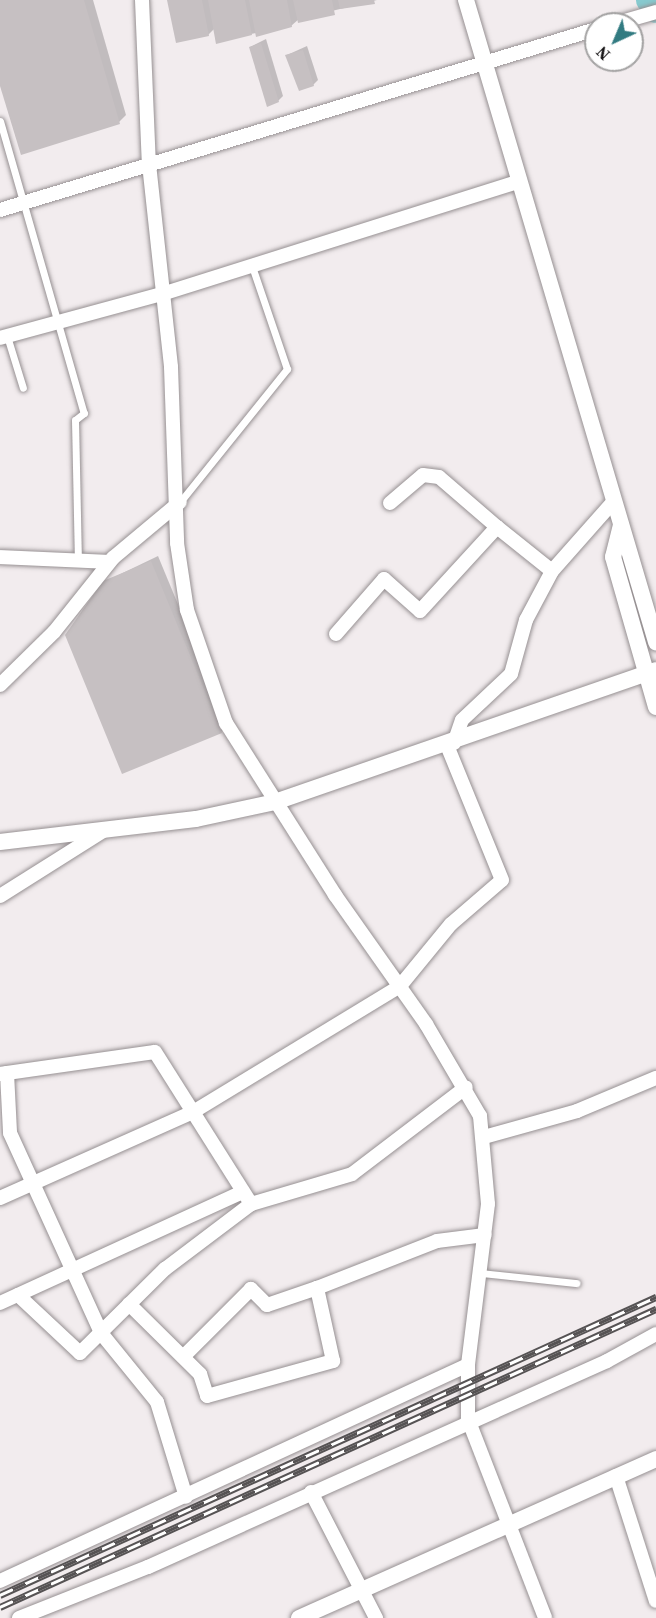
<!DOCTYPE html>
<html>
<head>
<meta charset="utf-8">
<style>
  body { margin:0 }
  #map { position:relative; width:656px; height:1618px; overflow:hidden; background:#f2ecee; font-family:"Source Serif 4",serif }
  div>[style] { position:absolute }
  .shadow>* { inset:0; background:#0003 }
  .river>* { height:26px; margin:-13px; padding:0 13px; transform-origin:13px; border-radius:13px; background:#87cacf }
  .building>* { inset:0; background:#c6c0c2 }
  .roads { filter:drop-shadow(0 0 2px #969092) drop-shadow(0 0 2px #969092) }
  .service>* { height:7px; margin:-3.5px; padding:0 3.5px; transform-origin:3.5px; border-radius:3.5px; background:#fff }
  .minor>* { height:14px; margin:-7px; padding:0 7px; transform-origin:7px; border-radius:7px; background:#fff }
  .tertiary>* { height:16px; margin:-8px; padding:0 8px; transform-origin:8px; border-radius:8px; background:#fff }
  .rail>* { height:7px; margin-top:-3.5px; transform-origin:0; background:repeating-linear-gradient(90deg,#fff 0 14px,#565354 0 28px); box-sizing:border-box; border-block:2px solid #565354 }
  span { translate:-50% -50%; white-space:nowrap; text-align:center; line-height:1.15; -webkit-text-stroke:6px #fff; paint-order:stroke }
  .north { position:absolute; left:584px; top:12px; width:60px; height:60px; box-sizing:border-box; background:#fff; border:2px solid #a3a2a2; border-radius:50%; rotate:224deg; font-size:16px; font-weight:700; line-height:24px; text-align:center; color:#181617 }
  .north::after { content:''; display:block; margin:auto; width:21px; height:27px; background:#327b81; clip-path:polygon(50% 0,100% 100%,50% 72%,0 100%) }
</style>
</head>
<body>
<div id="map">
  <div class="shadow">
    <i style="clip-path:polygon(0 0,93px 0,126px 115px,119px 122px,0 81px)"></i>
    <i style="clip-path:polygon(169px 0,377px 0,299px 19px,291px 26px,251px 34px,215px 28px,208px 35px)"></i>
    <i style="clip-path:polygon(266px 39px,283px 96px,278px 101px,250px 47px)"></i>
    <i style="clip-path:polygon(307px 46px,318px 80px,313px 85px,287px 55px)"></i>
    <i style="clip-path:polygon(158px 556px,228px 725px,221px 732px,104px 582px)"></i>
  </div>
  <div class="river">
    <i style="left:649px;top:0;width:12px;rotate:55deg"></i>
  </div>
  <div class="building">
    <i style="clip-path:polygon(0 0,84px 0,120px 124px,21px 155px,0 86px)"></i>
    <i style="clip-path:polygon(167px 0,202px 0,209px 36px,176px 43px)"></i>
    <i style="clip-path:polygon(208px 0,245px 0,252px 35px,216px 44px)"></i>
    <i style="clip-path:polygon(249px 0,287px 0,292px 27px,256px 37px)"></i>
    <i style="clip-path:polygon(293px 0,332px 0,335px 15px,298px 23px)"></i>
    <i style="clip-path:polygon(338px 0,374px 0,375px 4px,340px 9px)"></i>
    <i style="clip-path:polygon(261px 43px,279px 102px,267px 107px,249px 47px)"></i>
    <i style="clip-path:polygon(303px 50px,314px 86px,299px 91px,285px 55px)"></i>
    <i style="clip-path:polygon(151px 561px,222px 733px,122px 774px,65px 635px,103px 581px)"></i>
  </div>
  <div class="roads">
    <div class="service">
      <i style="left:0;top:121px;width:304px;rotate:74deg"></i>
      <i style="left:84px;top:413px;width:11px;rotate:142deg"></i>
      <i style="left:75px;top:420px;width:140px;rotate:88.8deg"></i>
      <i style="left:7px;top:336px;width:54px;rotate:72.9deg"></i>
      <i style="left:180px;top:502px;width:171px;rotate:-51.2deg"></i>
      <i style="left:287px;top:369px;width:109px;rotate:-108.8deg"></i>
      <i style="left:481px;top:1273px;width:96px;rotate:6deg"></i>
    </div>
    <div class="minor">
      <i style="left:142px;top:0;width:164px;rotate:87.6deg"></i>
      <i style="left:149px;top:164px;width:204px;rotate:83.8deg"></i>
      <i style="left:171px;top:367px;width:176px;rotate:88deg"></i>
      <i style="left:177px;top:543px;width:68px;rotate:81.5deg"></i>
      <i style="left:187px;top:610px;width:120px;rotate:71deg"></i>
      <i style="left:226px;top:723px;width:204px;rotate:57.6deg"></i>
      <i style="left:335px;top:895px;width:158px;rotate:54.8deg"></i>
      <i style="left:426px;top:1024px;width:107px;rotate:59.6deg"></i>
      <i style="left:480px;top:1116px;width:88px;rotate:84.8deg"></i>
      <i style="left:488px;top:1204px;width:162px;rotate:97.1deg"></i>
      <i style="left:468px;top:1365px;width:54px;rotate:90deg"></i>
      <i style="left:468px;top:1419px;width:213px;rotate:68.8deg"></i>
      <i style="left:614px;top:24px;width:44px;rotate:-15.9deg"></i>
      <i style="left:0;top:210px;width:623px;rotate:-16.89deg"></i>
      <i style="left:0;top:338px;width:168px;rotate:-15.2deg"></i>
      <i style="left:162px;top:294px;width:373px;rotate:-17.5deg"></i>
      <i style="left:390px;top:503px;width:43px;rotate:-40.3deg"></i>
      <i style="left:423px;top:475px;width:16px;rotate:7deg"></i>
      <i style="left:439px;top:477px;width:77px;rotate:40.8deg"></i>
      <i style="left:0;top:557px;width:109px;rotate:2.6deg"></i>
      <i style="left:336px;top:634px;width:73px;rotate:-48.9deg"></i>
      <i style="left:384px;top:579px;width:48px;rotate:41.6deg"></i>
      <i style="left:420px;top:611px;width:114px;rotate:-47.5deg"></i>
      <i style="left:497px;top:527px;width:70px;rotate:38.7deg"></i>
      <i style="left:0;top:685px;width:76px;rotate:-44.5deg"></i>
      <i style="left:54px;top:632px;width:95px;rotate:-51.4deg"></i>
      <i style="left:113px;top:558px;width:87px;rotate:-39.9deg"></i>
      <i style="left:454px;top:743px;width:24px;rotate:-71deg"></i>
      <i style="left:462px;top:720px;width:67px;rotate:-43.2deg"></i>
      <i style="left:511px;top:674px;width:56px;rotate:-74.5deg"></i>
      <i style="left:526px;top:620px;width:55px;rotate:-62deg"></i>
      <i style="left:552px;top:571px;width:94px;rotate:-48.5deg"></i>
      <i style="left:0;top:896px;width:124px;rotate:-32.2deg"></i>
      <i style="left:7px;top:1073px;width:149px;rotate:-8.1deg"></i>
      <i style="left:155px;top:1052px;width:180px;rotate:57.7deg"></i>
      <i style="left:251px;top:1204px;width:105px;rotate:-16.5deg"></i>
      <i style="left:352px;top:1174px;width:143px;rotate:-37.3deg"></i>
      <i style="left:0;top:1074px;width:7px;rotate:-8deg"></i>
      <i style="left:7px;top:1073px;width:60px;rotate:87.1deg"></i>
      <i style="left:10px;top:1133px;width:220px;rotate:65.5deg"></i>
      <i style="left:101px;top:1333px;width:89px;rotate:50.9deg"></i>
      <i style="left:157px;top:1402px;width:99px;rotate:73deg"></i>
      <i style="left:484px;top:1137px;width:97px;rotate:-15.6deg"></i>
      <i style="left:577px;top:1111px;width:86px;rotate:-22.7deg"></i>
      <i style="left:0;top:1198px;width:211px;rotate:-24deg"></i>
      <i style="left:193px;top:1112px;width:242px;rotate:-31.3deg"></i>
      <i style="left:400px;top:986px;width:80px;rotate:-50.6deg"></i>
      <i style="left:451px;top:924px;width:67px;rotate:-40.8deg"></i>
      <i style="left:502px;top:880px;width:146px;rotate:-112.2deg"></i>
      <i style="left:317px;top:1288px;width:129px;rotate:-21.4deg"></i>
      <i style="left:437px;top:1241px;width:48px;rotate:-7.1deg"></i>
      <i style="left:18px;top:1295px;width:85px;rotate:43.1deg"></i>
      <i style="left:80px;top:1353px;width:120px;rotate:-44.7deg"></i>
      <i style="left:165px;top:1269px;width:108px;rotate:-37.1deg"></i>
      <i style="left:0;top:1303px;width:267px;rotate:-24.6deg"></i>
      <i style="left:129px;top:1304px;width:100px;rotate:44.6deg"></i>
      <i style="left:200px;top:1374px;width:23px;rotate:72deg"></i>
      <i style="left:207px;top:1396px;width:131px;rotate:-15.5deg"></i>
      <i style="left:333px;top:1361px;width:75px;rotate:-102.4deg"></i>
      <i style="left:317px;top:1288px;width:53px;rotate:161.2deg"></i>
      <i style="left:267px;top:1305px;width:23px;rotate:-135deg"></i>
      <i style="left:251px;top:1289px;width:96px;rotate:135deg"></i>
      <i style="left:616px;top:1476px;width:131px;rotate:72.3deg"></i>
      <i style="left:311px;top:1492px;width:142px;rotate:62.7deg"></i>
      <i style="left:0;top:1581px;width:515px;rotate:-24.78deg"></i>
      <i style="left:19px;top:1618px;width:139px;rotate:-21.6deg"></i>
      <i style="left:148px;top:1567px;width:503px;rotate:-24.17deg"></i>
      <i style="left:607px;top:1361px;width:56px;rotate:-28.9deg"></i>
    </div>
    <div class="tertiary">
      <i style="left:466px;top:0;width:670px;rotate:73.51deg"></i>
      <i style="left:621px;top:525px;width:33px;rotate:104deg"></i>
      <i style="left:613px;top:557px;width:156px;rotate:74deg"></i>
      <i style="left:0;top:842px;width:197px;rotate:-6.7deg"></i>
      <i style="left:196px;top:819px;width:81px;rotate:-12.1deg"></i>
      <i style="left:275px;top:802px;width:403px;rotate:-19.1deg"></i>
      <i style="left:299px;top:1618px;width:391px;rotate:-24deg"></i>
    </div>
  </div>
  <div class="rail">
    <i style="left:0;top:1595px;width:721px;rotate:-24.43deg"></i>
    <i style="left:0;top:1607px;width:721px;rotate:-24.43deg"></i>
  </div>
  <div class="north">N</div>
</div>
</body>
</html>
